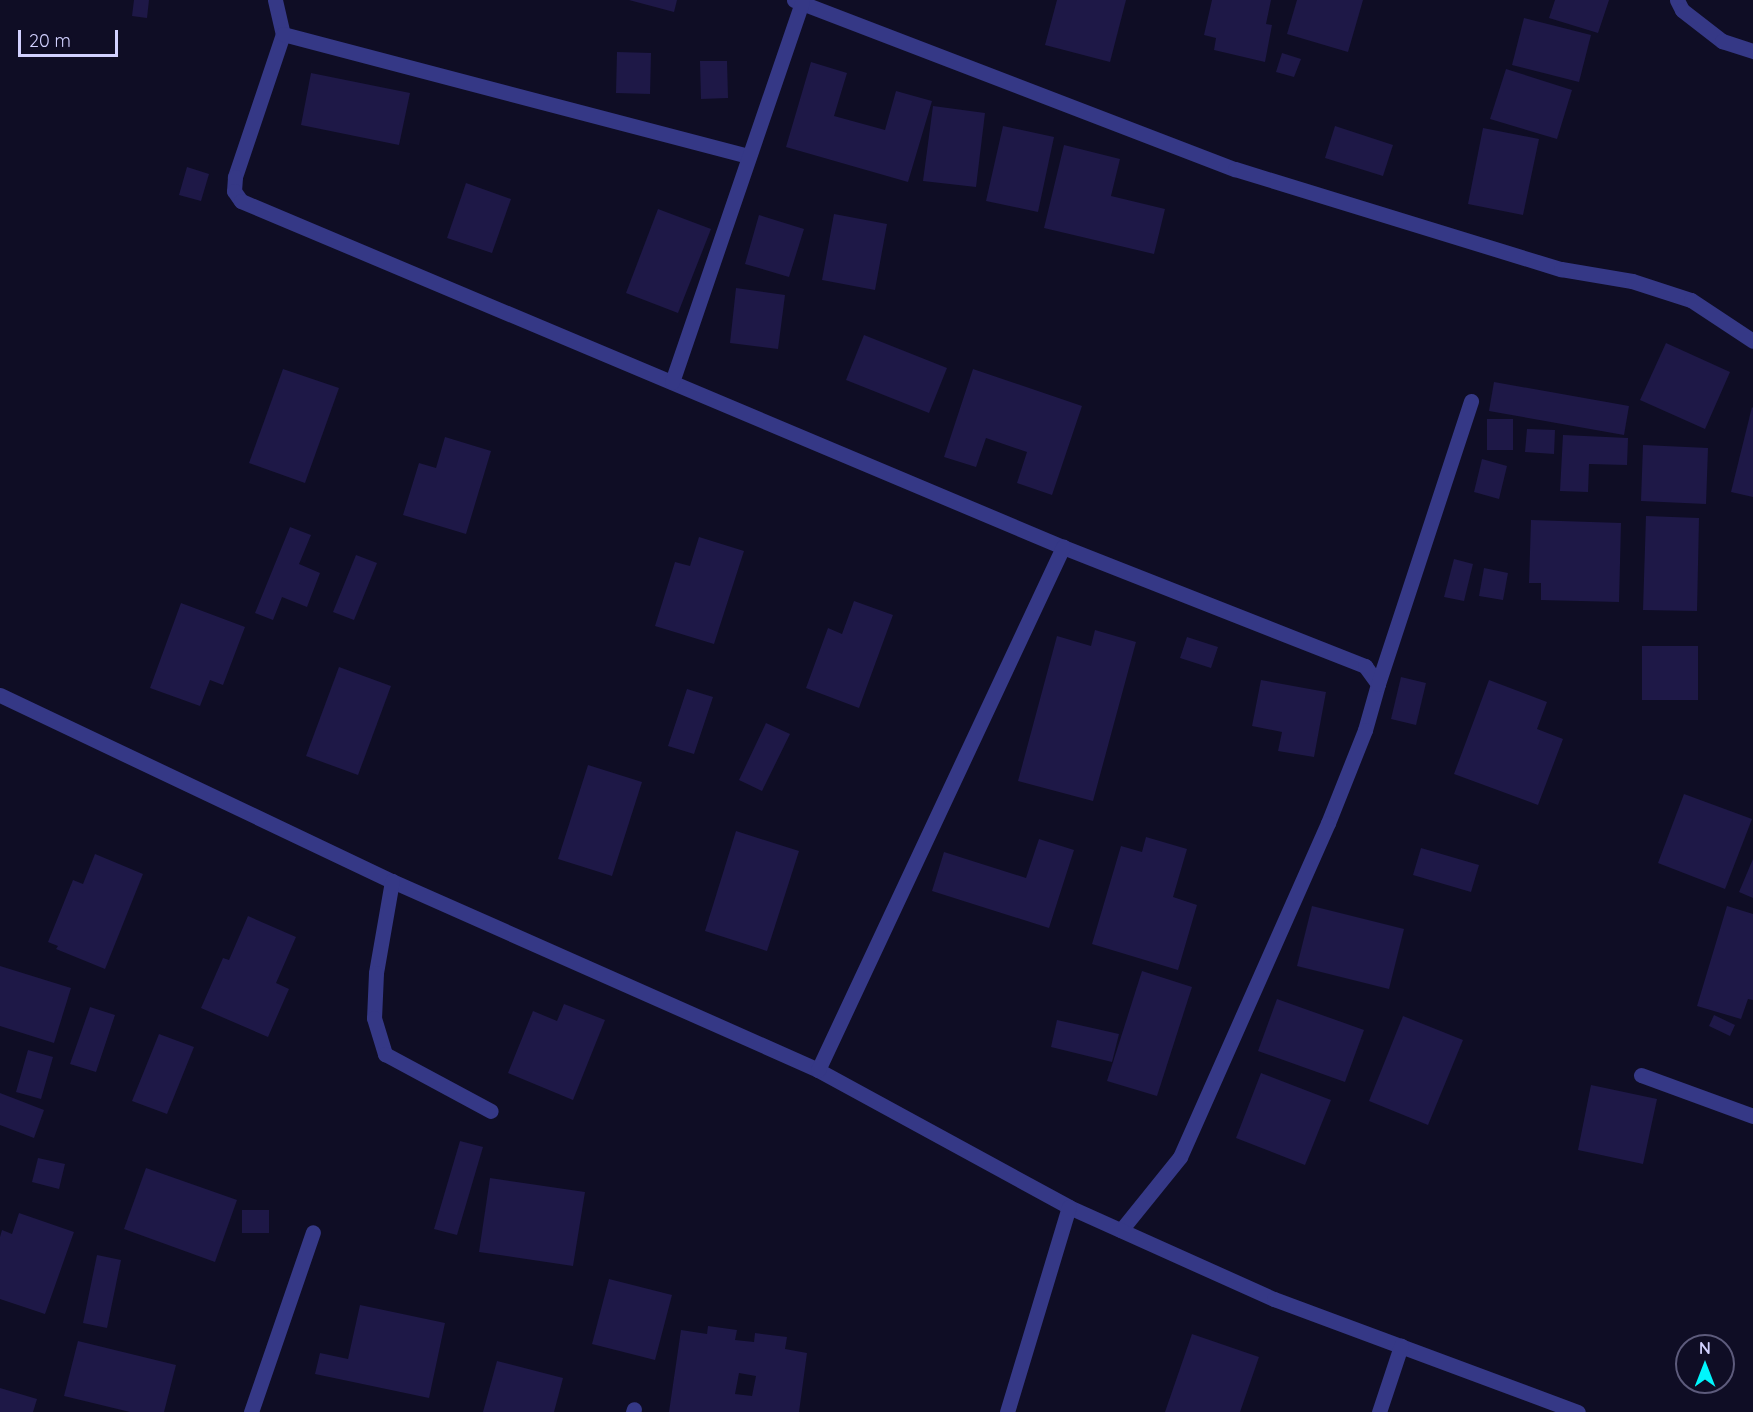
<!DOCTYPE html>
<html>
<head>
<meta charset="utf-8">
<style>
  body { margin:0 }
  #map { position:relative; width:1753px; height:1412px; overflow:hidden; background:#0f0d25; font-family:Quicksand,sans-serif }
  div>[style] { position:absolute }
  .building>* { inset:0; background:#1e1847 }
  .street>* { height:15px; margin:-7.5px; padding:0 7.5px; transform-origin:7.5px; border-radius:7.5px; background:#353886 }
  span { translate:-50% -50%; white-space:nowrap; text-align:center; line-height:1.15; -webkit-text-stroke:6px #0f0d25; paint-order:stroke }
  .north { position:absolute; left:1675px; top:1334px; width:60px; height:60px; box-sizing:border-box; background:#0f0d25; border:2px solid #5d5b7c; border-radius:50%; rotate:0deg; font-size:16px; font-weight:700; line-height:24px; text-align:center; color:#d2d1ff }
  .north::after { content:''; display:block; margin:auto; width:21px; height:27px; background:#00f5fc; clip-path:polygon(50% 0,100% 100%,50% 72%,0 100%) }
  .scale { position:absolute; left:18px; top:30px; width:100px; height:27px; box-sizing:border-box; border:3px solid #d2d1ff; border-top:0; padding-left:8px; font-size:18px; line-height:21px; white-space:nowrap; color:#d2d1ff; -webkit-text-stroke:4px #0f0d25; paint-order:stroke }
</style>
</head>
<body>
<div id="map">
  <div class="building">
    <i style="clip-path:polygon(134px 0,149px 0,147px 18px,132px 16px)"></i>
    <i style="clip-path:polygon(629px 0,677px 0,674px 12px)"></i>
    <i style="clip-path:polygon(1057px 0,1126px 0,1110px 62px,1045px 45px)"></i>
    <i style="clip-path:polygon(1212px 0,1271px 0,1266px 24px,1272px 25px,1265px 62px,1214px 50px,1216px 38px,1204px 35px)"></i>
    <i style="clip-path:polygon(1297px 0,1363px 0,1348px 52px,1287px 34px)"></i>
    <i style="clip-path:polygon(1555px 0,1609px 0,1598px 33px,1549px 18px)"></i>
    <i style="clip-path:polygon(1524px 18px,1591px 35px,1579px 82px,1512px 65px)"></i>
    <i style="clip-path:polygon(617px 52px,651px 53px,650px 94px,616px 93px)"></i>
    <i style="clip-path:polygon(1282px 53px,1301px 59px,1294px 77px,1276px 72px)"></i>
    <i style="clip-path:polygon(700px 61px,727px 61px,728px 98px,701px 99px)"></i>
    <i style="clip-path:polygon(811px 62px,847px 73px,834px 116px,885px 130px,896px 91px,932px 101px,908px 182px,786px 147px)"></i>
    <i style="clip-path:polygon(1506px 69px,1572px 90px,1557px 139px,1490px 119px)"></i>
    <i style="clip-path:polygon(311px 73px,410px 93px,399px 145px,301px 125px)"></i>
    <i style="clip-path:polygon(933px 106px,985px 113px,976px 187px,923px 181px)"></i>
    <i style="clip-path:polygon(1003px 126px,1054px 137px,1038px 212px,986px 201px)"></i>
    <i style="clip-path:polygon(1335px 126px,1393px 145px,1383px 176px,1325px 158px)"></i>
    <i style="clip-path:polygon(1483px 128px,1539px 139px,1523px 215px,1468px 204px)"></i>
    <i style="clip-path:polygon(1064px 145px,1120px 159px,1111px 196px,1165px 209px,1154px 254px,1044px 228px)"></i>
    <i style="clip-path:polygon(187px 167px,209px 174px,201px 201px,179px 195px)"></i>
    <i style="clip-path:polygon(466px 183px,511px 199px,492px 253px,447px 238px)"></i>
    <i style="clip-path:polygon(658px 209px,711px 229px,678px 313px,626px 293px)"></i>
    <i style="clip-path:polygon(834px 214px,887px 224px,875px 290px,822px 280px)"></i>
    <i style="clip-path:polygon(759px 215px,804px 229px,789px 277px,745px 264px)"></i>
    <i style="clip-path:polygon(736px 288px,785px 295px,778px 349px,730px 343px)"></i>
    <i style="clip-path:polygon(864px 335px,947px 368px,929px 413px,846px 380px)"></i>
    <i style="clip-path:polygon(1666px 343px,1730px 372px,1705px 429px,1640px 400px)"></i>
    <i style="clip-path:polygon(283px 369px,339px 388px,305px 483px,249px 463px)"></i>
    <i style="clip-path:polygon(973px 369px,1082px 406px,1052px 495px,1017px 483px,1027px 452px,986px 438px,976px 467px,944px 457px)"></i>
    <i style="clip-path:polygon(1494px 382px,1629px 406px,1624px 435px,1489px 411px)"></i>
    <i style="clip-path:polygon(1752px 407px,1753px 408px,1753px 497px,1731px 492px)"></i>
    <i style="clip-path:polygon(1487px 419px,1513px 419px,1513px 450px,1487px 450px)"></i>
    <i style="clip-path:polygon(1527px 429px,1555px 430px,1554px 454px,1525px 452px)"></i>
    <i style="clip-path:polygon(1563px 435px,1628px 438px,1627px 465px,1589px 464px,1588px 492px,1560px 491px)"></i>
    <i style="clip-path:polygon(445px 437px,491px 451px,466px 534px,403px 515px,419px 463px,436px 468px)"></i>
    <i style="clip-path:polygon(1643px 445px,1708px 448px,1706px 504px,1641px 501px)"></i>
    <i style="clip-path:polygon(1482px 459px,1507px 466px,1499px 499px,1474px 492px)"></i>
    <i style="clip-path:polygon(1646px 516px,1699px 518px,1697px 611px,1643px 610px)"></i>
    <i style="clip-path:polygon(1531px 520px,1621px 523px,1619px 602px,1541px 600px,1541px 583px,1529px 583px)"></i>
    <i style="clip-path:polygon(290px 527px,311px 535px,299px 564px,320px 573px,307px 607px,282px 597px,273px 620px,255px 613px)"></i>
    <i style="clip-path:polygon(699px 537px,744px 551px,714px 644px,655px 626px,675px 562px,690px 566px)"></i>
    <i style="clip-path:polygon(356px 555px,377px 563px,354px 620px,333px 612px)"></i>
    <i style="clip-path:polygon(1454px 559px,1473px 564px,1464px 601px,1444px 597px)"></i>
    <i style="clip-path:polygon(1484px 568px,1508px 573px,1503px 600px,1479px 596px)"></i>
    <i style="clip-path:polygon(854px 601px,893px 615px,859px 708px,806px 688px,828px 628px,842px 634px)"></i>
    <i style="clip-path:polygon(181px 603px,245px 627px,223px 685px,210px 680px,200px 706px,150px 688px)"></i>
    <i style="clip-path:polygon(1095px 630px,1136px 642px,1093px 801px,1018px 781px,1057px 636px,1091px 646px)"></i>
    <i style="clip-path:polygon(1187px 637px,1218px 647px,1211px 668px,1180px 658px)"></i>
    <i style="clip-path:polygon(1642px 646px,1698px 646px,1698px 700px,1642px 700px)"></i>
    <i style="clip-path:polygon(339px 667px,391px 686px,358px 775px,306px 756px)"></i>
    <i style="clip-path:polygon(1401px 677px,1426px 683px,1416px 725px,1391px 719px)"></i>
    <i style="clip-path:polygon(1261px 680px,1326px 692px,1314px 757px,1278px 751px,1282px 732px,1252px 726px)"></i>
    <i style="clip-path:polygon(1489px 680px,1547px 702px,1537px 729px,1563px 739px,1538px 805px,1454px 774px)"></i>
    <i style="clip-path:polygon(687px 689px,713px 697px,694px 754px,668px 746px)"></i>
    <i style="clip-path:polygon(766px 723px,790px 734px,762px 791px,739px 780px)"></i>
    <i style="clip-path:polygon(588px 765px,642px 782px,612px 876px,558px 859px)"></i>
    <i style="clip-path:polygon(1684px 794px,1752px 819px,1725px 889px,1658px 863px)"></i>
    <i style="clip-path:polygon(736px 831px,799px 851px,767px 951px,705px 931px)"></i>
    <i style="clip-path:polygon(1146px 837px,1187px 849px,1173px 897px,1197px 905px,1178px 970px,1092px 944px,1121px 846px,1142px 852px)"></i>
    <i style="clip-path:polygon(1039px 839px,1074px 850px,1049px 928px,932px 891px,944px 852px,1026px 878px)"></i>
    <i style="clip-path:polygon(1421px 848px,1479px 865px,1471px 892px,1413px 875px)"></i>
    <i style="clip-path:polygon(95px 854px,143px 874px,105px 969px,56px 949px,58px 946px,48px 942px,73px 880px,83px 884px)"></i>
    <i style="clip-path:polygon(1753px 859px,1753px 898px,1739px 892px)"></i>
    <i style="clip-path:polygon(1312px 906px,1404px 929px,1389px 989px,1297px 966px)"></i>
    <i style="clip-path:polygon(1727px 906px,1753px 914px,1753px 1000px,1748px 999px,1741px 1019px,1697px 1006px)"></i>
    <i style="clip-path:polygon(248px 916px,296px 937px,276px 983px,289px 989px,268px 1037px,201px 1008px,223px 958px,229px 960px)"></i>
    <i style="clip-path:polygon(0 966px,71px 988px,54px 1043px,0 1026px)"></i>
    <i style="clip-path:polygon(1142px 971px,1192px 987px,1157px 1096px,1107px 1081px)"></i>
    <i style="clip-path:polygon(1277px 999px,1364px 1030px,1345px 1082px,1258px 1051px)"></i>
    <i style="clip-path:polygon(564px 1004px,605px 1020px,573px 1100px,508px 1073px,533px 1011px,557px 1021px)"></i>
    <i style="clip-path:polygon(90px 1007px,115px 1015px,96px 1072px,70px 1064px)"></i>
    <i style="clip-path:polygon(1714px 1015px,1735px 1025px,1730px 1036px,1709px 1026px)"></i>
    <i style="clip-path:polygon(1403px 1016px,1463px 1040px,1428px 1125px,1369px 1101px)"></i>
    <i style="clip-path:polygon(1057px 1020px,1119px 1034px,1112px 1062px,1051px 1047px)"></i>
    <i style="clip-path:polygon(159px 1034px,194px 1047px,167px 1114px,132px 1101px)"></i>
    <i style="clip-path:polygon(28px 1050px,53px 1057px,41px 1099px,16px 1092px)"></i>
    <i style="clip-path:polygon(1261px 1073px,1331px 1100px,1305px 1165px,1236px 1138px)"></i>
    <i style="clip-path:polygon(1591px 1085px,1657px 1099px,1643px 1164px,1578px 1150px)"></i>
    <i style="clip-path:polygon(0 1093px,44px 1110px,34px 1138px,0 1125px)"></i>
    <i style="clip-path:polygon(460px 1141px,483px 1147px,457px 1235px,434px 1229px)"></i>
    <i style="clip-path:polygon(38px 1158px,65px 1164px,59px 1189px,32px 1182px)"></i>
    <i style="clip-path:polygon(146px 1168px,237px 1200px,215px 1262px,124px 1229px)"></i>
    <i style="clip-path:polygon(490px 1178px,585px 1192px,573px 1266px,479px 1252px)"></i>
    <i style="clip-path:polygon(242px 1210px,269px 1210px,269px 1233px,242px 1233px)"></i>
    <i style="clip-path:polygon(19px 1213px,74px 1232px,45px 1314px,0 1299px,0 1237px,2px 1230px,12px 1234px)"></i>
    <i style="clip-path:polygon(97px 1255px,121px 1260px,107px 1328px,83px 1323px)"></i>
    <i style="clip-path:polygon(609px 1279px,672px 1295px,655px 1360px,592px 1344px)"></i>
    <i style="clip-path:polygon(360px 1305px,445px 1323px,429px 1398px,315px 1374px,320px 1353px,348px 1359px)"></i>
    <i style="clip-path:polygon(evenodd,708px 1326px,737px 1330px,735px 1340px,754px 1342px,755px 1333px,787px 1337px,785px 1349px,807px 1353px,799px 1412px,669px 1412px,681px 1330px,707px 1334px,708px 1326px,739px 1373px,756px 1376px,752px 1396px,735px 1394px,739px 1373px)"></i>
    <i style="clip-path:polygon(1192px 1334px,1259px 1357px,1240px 1412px,1165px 1412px)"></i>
    <i style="clip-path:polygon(78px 1341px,176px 1365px,164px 1412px,130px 1412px,64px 1396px)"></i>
    <i style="clip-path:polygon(497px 1361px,563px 1378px,554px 1412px,483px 1412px)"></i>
    <i style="clip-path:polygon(0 1388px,37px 1399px,33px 1412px,0 1412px)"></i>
  </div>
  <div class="street">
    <i style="left:275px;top:0;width:35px;rotate:77deg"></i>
    <i style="left:283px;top:34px;width:151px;rotate:108.6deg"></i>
    <i style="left:235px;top:177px;width:14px;rotate:94deg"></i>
    <i style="left:234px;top:191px;width:12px;rotate:55deg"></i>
    <i style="left:241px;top:201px;width:892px;rotate:22.83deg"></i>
    <i style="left:1063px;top:547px;width:325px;rotate:21.5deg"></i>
    <i style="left:1365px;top:666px;width:22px;rotate:54deg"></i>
    <i style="left:1378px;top:684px;width:48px;rotate:105.8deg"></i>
    <i style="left:1365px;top:730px;width:100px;rotate:111.7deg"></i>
    <i style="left:1328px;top:823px;width:365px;rotate:113.9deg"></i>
    <i style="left:1180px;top:1157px;width:94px;rotate:128.9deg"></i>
    <i style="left:794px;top:0;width:472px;rotate:21deg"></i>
    <i style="left:1235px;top:169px;width:341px;rotate:17.1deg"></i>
    <i style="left:1561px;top:269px;width:72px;rotate:9.6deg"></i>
    <i style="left:1632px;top:281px;width:62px;rotate:17.9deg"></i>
    <i style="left:1691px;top:300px;width:74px;rotate:33.5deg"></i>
    <i style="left:1677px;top:0;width:11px;rotate:63deg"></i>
    <i style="left:1682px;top:10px;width:51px;rotate:37.8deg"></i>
    <i style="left:1722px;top:41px;width:33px;rotate:18deg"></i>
    <i style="left:283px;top:34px;width:481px;rotate:14.7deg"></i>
    <i style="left:672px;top:382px;width:401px;rotate:-71.1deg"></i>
    <i style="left:1378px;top:684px;width:298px;rotate:-71.8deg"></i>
    <i style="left:0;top:695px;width:434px;rotate:25.4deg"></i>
    <i style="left:392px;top:881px;width:466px;rotate:23.9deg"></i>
    <i style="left:818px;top:1070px;width:286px;rotate:28.6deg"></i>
    <i style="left:1069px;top:1207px;width:225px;rotate:24.2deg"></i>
    <i style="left:1274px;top:1299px;width:324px;rotate:20.4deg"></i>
    <i style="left:392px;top:881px;width:93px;rotate:99.9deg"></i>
    <i style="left:376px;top:973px;width:45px;rotate:92.5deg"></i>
    <i style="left:374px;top:1018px;width:38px;rotate:73deg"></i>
    <i style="left:385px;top:1054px;width:120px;rotate:28.3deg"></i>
    <i style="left:818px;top:1070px;width:578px;rotate:-64.9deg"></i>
    <i style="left:1641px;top:1075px;width:119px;rotate:20.1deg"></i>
    <i style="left:251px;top:1412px;width:190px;rotate:-71deg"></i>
    <i style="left:633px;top:1412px;width:3px;rotate:-72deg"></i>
    <i style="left:1007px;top:1412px;width:214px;rotate:-73.2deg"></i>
    <i style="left:1379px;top:1412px;width:70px;rotate:-71.6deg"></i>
  </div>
  <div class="north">N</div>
  <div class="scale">20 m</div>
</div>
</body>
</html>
